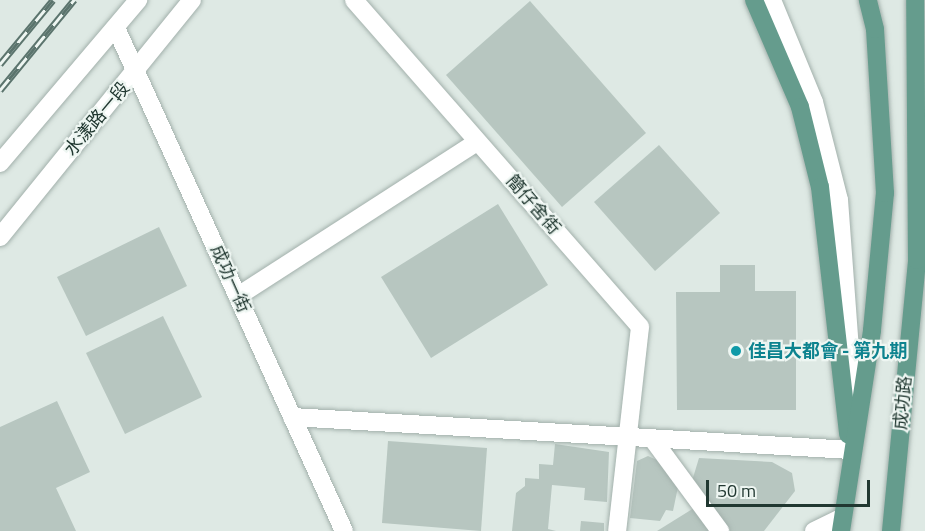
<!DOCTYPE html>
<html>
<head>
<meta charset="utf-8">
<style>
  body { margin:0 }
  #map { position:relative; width:925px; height:531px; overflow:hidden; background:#dee9e4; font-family:"Titillium Web","Noto Sans TC",sans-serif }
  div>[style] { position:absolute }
  .building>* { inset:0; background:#b7c6c0 }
  .roads { filter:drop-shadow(0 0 2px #a2b0ab) drop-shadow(0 0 2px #a2b0ab) }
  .minor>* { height:18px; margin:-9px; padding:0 9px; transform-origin:9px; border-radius:9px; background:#fff }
  .major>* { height:18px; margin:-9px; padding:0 9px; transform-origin:9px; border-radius:9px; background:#659c8d }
  .rail>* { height:7px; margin-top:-3.5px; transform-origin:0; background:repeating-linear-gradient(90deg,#eef6f2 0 14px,#5b746d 0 28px); box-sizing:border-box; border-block:2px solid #5b746d }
  .dots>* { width:16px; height:16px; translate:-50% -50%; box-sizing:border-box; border:3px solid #eef6f2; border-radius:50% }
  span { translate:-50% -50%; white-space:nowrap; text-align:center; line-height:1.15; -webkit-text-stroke:4.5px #eef6f2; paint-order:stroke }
  .street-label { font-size:18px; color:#213831 }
  .culture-label { font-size:18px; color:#0d838f; font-weight:700 }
  .left { translate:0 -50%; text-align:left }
  .scale { position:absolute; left:706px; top:480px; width:164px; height:27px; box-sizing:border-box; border:3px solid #213831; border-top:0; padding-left:8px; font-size:18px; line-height:21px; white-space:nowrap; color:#213831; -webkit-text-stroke:4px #eef6f2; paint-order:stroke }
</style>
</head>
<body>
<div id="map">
  <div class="building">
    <i style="clip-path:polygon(530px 1px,646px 133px,562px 207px,446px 75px)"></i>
    <i style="clip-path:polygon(659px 145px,720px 213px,655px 271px,594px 202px)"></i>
    <i style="clip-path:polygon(498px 204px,548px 285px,431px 358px,381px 277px)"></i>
    <i style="clip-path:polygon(159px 227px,187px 286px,86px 336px,57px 277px)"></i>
    <i style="clip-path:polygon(720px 265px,755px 265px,755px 291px,796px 291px,796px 410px,677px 410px,676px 292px,720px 292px)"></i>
    <i style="clip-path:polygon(163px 316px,202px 397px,125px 434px,86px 353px)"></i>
    <i style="clip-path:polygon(57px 401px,90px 472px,56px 488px,76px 531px,0 531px,0 427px)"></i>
    <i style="clip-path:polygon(388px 441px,487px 448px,481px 531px,382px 523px)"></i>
    <i style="clip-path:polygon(555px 444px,609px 452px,607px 502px,584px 500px,585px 488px,552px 485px,548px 529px,556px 531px,512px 531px,516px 493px,525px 486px,525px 478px,539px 479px,539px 464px,553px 465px)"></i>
    <i style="clip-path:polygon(648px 456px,659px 461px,678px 487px,673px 511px,666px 510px,660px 521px,630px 518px,637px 461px)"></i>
    <i style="clip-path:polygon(699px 458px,772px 462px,792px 473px,795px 491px,764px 531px,728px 531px,692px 481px)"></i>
    <i style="clip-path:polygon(694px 508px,710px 531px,657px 531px)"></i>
    <i style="clip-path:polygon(581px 521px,604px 523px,604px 531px,580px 531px)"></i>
  </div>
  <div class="roads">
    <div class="minor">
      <i style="left:354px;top:0;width:434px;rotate:48.8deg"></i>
      <i style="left:640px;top:327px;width:205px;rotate:96.4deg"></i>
      <i style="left:116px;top:28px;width:552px;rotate:65.62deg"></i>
      <i style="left:0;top:163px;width:214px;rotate:-49.7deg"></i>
      <i style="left:0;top:237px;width:305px;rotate:-51deg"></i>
      <i style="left:238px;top:296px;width:284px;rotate:-32.8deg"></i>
      <i style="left:292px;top:417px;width:559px;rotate:3.38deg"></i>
      <i style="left:850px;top:450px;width:73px;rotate:-88.4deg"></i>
      <i style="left:852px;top:377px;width:177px;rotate:-94.2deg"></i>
      <i style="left:839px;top:200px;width:101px;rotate:-104.3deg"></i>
      <i style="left:814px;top:102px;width:110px;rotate:-112.4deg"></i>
      <i style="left:654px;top:441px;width:112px;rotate:53.7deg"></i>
      <i style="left:814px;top:531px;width:32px;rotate:-26deg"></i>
    </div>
    <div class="major">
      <i style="left:754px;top:0;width:116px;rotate:66.7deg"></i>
      <i style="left:800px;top:107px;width:82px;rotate:76deg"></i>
      <i style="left:820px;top:187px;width:249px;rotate:83.5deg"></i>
      <i style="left:841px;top:531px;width:203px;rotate:-81.2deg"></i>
      <i style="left:872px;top:330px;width:138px;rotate:-84.6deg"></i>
      <i style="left:885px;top:193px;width:164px;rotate:-93.5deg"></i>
      <i style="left:875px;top:29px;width:30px;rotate:-104deg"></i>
      <i style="left:891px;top:531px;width:272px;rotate:-84.5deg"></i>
      <i style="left:917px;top:260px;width:260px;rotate:-90.4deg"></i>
    </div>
  </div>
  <div class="rail">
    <i style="left:0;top:64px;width:83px;rotate:-50.4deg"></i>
    <i style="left:0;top:90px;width:117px;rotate:-50.6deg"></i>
  </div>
  <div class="dots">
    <i style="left:736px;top:351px;background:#0f9aa8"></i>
  </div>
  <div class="street-label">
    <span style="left:97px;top:119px;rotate:-50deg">水漾路一段</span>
    <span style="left:533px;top:205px;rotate:49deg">簡仔舍街</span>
    <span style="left:230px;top:279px;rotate:66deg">成功一街</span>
    <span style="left:903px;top:403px;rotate:-85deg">成功路</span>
  </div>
  <div class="culture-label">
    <span class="left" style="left:748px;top:351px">佳昌大都會 - 第九期</span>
  </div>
  <div class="scale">50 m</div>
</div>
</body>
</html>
